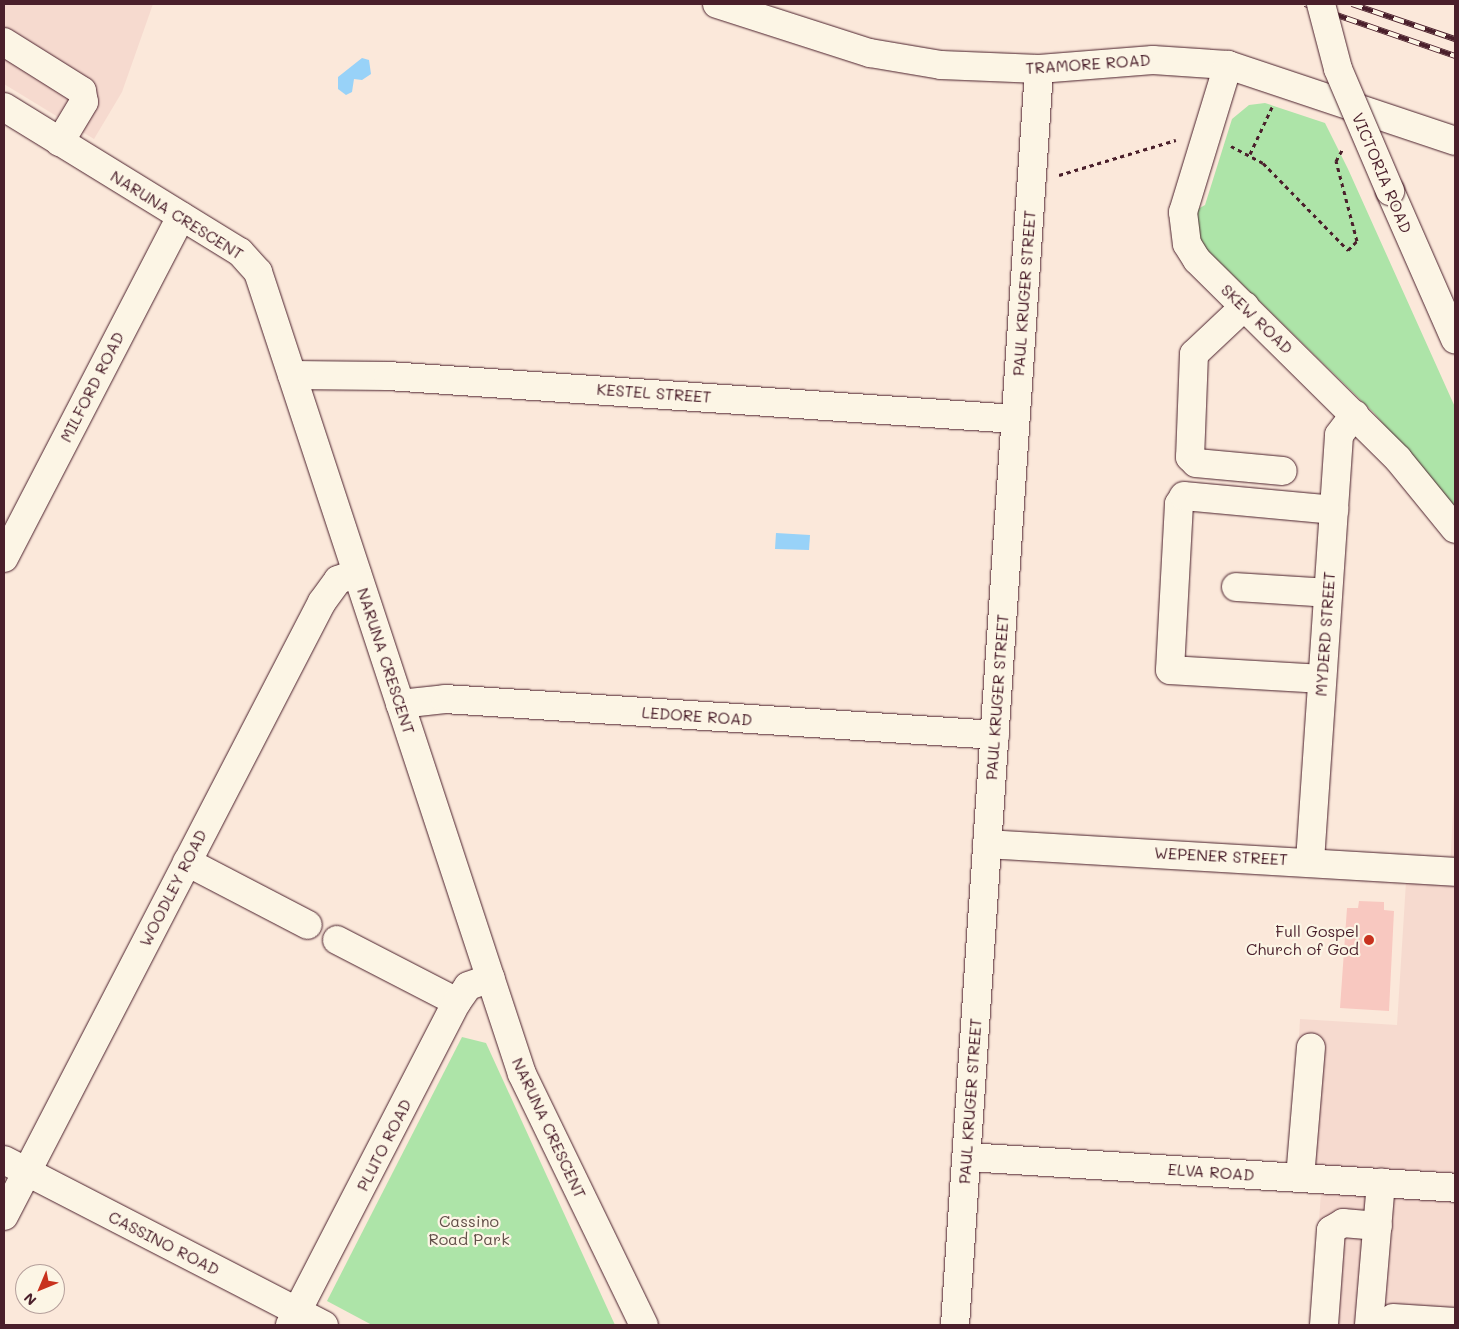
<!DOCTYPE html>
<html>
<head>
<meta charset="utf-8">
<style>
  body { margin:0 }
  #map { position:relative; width:1459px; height:1329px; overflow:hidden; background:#fbe8da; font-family:Mali,sans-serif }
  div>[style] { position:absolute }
  .built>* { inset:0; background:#f6dacf }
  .green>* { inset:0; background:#ade4a8 }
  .water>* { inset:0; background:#98d2f8 }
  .building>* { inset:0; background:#f8c8c0 }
  .path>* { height:3px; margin-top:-1.5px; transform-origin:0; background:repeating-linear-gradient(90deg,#4a1f2b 0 4px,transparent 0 8px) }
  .roads { filter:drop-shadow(0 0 1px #4a1f2b) drop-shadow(0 0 1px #4a1f2b) }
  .minor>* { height:28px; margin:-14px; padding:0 14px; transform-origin:14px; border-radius:14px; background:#fcf5e5 }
  .rail>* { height:5.5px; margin-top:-2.75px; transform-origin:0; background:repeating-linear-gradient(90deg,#fcf5e5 0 11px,#4a1f2b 0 22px); box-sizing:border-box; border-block:1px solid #4a1f2b }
  .bridges { filter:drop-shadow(0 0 1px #4a1f2b) drop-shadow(0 0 1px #4a1f2b) }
  .minor-bridge>* { height:28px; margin:-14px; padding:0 14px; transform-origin:14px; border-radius:14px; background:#fcf5e5 }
  .dots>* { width:14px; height:14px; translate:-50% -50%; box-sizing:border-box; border:2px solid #fcf5e5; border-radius:50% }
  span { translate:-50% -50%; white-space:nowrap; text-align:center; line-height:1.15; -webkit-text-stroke:4.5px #fcf5e5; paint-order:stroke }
  .street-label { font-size:16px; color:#4a1f2b }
  .poi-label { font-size:16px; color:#4a1f2b }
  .right { translate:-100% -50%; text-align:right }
  .park-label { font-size:16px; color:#63504a }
  .frame { position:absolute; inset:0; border:5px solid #4a1f2b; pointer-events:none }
  .north { position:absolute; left:15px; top:1264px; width:50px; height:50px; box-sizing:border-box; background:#fcf5e5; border:1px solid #b59f9b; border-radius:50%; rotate:225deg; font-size:14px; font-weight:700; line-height:20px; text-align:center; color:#4a1f2b }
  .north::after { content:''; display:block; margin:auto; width:18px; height:22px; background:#c8321e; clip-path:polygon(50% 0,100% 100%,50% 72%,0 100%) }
</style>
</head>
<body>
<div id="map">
  <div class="built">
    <i style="clip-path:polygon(4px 4px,153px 4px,122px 92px,94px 139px,4px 84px)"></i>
    <i style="clip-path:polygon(1455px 772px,1455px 1325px,1312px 1325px,1322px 1177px,1291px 1175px,1300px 1019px,1397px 1025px,1407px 866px,1450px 870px)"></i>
  </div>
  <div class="green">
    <i style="clip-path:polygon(1265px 103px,1325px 123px,1348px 169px,1455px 407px,1455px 508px,1374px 413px,1201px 244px,1195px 222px,1198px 209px,1205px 205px,1232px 119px,1249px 105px)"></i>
    <i style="clip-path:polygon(462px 1037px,486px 1043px,615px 1325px,372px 1325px,327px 1301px)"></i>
  </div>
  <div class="water">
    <i style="clip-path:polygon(362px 58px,369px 60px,371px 74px,362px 80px,354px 79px,352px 92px,346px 95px,338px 89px,338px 77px)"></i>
    <i style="clip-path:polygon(776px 533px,810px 535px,809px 550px,775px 549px)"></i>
  </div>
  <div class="building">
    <i style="clip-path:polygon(1359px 901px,1384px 902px,1384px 910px,1394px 911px,1389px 1011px,1340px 1008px,1347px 908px,1358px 908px)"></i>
  </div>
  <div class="path">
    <i style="left:1231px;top:146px;width:36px;rotate:28deg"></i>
    <i style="left:1263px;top:163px;width:122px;rotate:45.7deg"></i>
    <i style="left:1348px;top:250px;width:13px;rotate:-45deg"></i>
    <i style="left:1357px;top:241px;width:83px;rotate:-104.7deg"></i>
    <i style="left:1336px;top:161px;width:13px;rotate:-61deg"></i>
    <i style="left:1250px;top:154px;width:52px;rotate:-64.9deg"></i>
    <i style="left:1059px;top:175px;width:122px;rotate:-16.7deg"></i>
  </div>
  <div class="roads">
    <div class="minor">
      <i style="left:717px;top:4px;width:161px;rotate:17.8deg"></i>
      <i style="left:870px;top:53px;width:72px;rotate:9.6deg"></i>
      <i style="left:941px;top:65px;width:98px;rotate:2.3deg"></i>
      <i style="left:1039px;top:69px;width:114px;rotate:-4.5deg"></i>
      <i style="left:1153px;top:60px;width:75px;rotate:3.8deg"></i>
      <i style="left:1228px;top:65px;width:239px;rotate:18.5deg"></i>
      <i style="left:4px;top:42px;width:92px;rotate:32.1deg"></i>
      <i style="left:82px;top:91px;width:11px;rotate:80deg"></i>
      <i style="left:84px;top:102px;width:47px;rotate:121deg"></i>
      <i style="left:1228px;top:65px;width:154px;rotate:107deg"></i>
      <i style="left:1183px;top:212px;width:32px;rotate:83deg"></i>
      <i style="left:1187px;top:244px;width:19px;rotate:58deg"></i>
      <i style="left:1197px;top:260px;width:283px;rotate:44.7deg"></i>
      <i style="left:1398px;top:459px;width:90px;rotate:50.8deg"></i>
      <i style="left:4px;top:107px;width:277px;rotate:31.6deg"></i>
      <i style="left:240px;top:252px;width:27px;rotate:48deg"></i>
      <i style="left:258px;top:272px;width:844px;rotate:71.78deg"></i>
      <i style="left:522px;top:1074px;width:279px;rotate:64.1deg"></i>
      <i style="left:1390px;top:191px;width:162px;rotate:66.3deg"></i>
      <i style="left:1245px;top:306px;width:70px;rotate:136.7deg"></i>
      <i style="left:1194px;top:354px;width:103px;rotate:92.2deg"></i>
      <i style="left:1190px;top:457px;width:8px;rotate:45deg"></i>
      <i style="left:1196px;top:463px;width:87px;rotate:5.3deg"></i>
      <i style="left:292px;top:375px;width:96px;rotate:0.6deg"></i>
      <i style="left:388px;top:376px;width:629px;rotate:3.92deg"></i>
      <i style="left:4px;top:558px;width:385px;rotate:-62.6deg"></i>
      <i style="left:1236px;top:587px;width:92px;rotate:3.7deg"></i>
      <i style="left:1322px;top:679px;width:152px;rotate:-176.6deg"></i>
      <i style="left:1170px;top:670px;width:166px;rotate:-86.9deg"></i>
      <i style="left:1179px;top:504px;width:9px;rotate:-58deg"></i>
      <i style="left:1184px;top:496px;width:151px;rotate:5.3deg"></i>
      <i style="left:400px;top:704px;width:45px;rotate:-6.3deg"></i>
      <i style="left:445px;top:699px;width:551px;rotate:3.74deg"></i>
      <i style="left:987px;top:844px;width:469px;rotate:3.4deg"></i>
      <i style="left:1310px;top:861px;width:427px;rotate:-86.1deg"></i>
      <i style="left:1339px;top:435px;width:26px;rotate:-53deg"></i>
      <i style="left:187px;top:862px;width:136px;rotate:27.5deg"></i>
      <i style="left:337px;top:940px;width:135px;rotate:27.3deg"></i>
      <i style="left:967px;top:1157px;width:489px;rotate:3.6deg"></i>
      <i style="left:4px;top:1160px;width:360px;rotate:27.3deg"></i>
      <i style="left:1300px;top:1178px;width:131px;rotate:-85.2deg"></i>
      <i style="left:4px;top:1216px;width:691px;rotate:-62.62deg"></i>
      <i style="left:322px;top:602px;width:27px;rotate:-54deg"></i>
      <i style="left:338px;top:580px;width:20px;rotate:-20deg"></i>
      <i style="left:1393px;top:1318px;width:62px;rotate:3.7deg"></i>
      <i style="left:290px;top:1325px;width:364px;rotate:-62.7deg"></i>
      <i style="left:457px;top:1002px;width:19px;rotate:-55deg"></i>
      <i style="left:468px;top:986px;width:24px;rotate:-19deg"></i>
      <i style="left:955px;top:1325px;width:1259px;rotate:-86.17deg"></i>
      <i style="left:1324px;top:1325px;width:95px;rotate:-85.8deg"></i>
      <i style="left:1331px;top:1230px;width:14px;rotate:-30deg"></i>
      <i style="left:1343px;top:1223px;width:35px;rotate:5deg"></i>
      <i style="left:1369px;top:1325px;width:143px;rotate:-85.2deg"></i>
    </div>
  </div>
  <div class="rail">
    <i style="left:1305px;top:4px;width:159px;rotate:19.1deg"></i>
    <i style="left:1352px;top:4px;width:109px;rotate:18.8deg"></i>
  </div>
  <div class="bridges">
    <div class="minor-bridge">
      <i style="left:1321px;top:4px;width:67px;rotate:75.3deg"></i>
      <i style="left:1338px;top:69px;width:133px;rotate:66.9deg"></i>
    </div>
  </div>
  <div class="dots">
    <i style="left:1369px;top:940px;background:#c8321e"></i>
  </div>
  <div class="street-label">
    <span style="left:1088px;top:64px;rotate:-4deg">TRAMORE ROAD</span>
    <span style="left:1382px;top:173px;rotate:67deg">VICTORIA ROAD</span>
    <span style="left:177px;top:215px;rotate:32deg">NARUNA CRESCENT</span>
    <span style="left:1024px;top:293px;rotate:-86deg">PAUL KRUGER STREET</span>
    <span style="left:1257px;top:319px;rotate:44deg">SKEW ROAD</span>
    <span style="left:92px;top:387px;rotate:-63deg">MILFORD ROAD</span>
    <span style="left:654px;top:393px;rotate:4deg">KESTEL STREET</span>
    <span style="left:1325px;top:634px;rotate:-86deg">MYDERD STREET</span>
    <span style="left:386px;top:661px;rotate:72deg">NARUNA CRESCENT</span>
    <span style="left:997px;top:697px;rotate:-86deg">PAUL KRUGER STREET</span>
    <span style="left:697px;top:716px;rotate:4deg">LEDORE ROAD</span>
    <span style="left:1221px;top:856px;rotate:3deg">WEPENER STREET</span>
    <span style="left:173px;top:888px;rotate:-63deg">WOODLEY ROAD</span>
    <span style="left:970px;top:1101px;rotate:-86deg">PAUL KRUGER STREET</span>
    <span style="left:549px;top:1128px;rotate:65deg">NARUNA CRESCENT</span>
    <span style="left:384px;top:1145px;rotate:-63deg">PLUTO ROAD</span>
    <span style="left:1211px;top:1172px;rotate:4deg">ELVA ROAD</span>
    <span style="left:164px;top:1243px;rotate:27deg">CASSINO ROAD</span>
  </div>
  <div class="poi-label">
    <span class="right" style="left:1359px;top:940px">Full Gospel<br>Church of God</span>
  </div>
  <div class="park-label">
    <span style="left:469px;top:1230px">Cassino<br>Road Park</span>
  </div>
  <div class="frame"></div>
  <div class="north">N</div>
</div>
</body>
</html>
